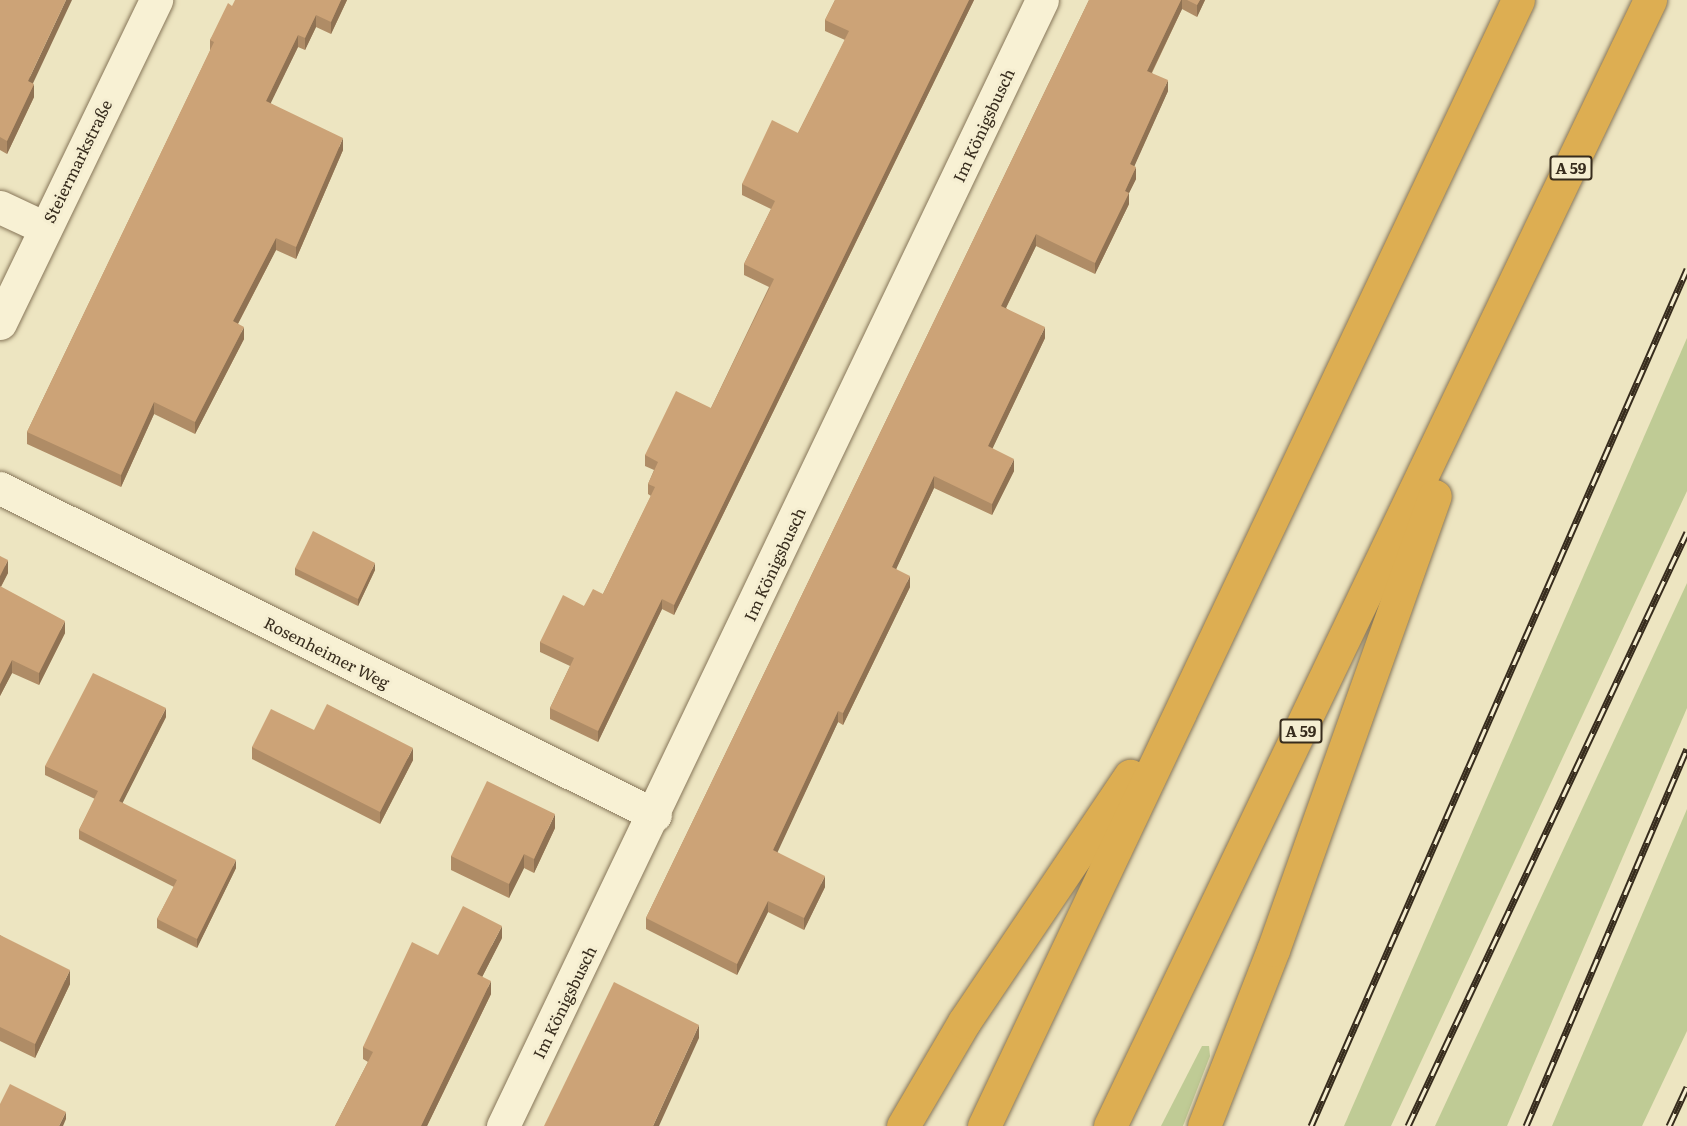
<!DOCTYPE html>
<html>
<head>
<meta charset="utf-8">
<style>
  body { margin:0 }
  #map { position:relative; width:1687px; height:1126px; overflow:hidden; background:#ede5c1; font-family:Literata,serif }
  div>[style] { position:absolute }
  .green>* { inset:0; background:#bfcb95 }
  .roads { filter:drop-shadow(0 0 2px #877659) drop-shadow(0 0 2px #877659) }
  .minor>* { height:33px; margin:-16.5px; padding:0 16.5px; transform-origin:16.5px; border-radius:16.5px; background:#f8f1d4 }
  .motorway>* { height:33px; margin:-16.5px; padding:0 16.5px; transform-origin:16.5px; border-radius:16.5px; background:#ddae52 }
  .rail>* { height:7px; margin-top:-3.5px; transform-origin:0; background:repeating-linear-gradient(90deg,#f5eed1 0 14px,#372c1d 0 28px); box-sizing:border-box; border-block:2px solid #372c1d }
  .wall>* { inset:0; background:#af8c66 }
  .shaded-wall>* { inset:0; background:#8f7253 }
  .building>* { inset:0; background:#cca377 }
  span { translate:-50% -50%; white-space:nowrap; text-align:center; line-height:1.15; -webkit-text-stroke:6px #f5eed1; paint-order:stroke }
  .shield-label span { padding:2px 4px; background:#f5eed1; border:2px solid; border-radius:4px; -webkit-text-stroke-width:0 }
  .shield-label { font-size:15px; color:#372c1d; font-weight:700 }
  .street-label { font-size:16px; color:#372c1d }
</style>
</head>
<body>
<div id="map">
  <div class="green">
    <i style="clip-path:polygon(1687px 338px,1687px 491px,1391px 1126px,1344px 1126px)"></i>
    <i style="clip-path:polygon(1687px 583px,1687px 708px,1507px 1126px,1435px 1126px)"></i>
    <i style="clip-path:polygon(1687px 809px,1687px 1031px,1642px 1126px,1552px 1126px)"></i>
    <i style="clip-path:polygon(1202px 1046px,1209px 1046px,1210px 1056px,1183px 1126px,1161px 1126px)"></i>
  </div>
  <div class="roads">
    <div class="minor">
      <i style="left:0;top:207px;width:50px;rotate:25deg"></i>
      <i style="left:0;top:323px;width:359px;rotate:-64.2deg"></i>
      <i style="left:0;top:488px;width:732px;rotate:26.53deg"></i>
      <i style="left:503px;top:1126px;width:1248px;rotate:-64.42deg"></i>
    </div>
    <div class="motorway">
      <i style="left:903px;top:1126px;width:121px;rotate:-59.6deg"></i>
      <i style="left:964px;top:1022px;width:297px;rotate:-56deg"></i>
      <i style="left:984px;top:1126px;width:1246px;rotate:-64.63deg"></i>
      <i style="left:1110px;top:1126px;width:1249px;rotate:-64.38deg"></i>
      <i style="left:1204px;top:1126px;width:189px;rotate:-68.6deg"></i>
      <i style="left:1273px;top:950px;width:482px;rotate:-70.4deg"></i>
    </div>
  </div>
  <div class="rail">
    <i style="left:1311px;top:1126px;width:936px;rotate:-66.31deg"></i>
    <i style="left:1408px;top:1126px;width:656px;rotate:-64.84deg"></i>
    <i style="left:1526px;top:1126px;width:410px;rotate:-66.9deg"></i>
    <i style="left:1669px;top:1126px;width:43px;rotate:-65.2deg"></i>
  </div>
  <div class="wall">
    <i style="clip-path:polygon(0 0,33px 83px,34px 97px,7px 154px,0 150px)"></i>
    <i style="clip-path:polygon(347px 0,331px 34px,316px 27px,305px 50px,298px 47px,270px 103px,343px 150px,296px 259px,276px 250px,238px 324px,244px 339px,195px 434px,154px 414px,121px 487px,27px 444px,27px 432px,210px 51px,210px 40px,232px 6px)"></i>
    <i style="clip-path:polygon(835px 0,974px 0,674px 615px,662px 609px,598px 742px,550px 719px,550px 708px,570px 666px,540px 652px,540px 642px,584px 606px,603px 594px,651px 496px,648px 494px,648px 484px,654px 470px,645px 466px,645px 455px,711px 408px,769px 287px,744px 275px,744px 264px,771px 209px,742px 195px,742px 184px,798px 133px,845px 40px,825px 31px,825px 20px)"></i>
    <i style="clip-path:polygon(1089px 0,1205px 0,1197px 17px,1182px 9px,1152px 73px,1168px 91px,1134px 166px,1136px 179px,1129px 193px,1129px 204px,1095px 274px,1036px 246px,1006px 308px,1045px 338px,992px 449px,1014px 471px,992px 515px,934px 488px,896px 569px,910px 587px,843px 725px,838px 722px,777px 852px,825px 887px,804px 930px,768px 912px,737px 975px,646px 929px,646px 918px)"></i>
    <i style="clip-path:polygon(0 556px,8px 573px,1px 587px,65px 633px,39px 685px,12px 673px,0 696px)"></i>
    <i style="clip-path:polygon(295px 568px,375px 570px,358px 606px,295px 575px)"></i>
    <i style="clip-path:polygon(166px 717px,122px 803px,236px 868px,197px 948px,157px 928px,157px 919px,174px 887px,79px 839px,79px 830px,95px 799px,45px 775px,45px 766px)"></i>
    <i style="clip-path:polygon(314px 730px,413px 760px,380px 824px,252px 759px,252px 747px)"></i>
    <i style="clip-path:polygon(555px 828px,534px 873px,524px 868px,509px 898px,451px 870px,451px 856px)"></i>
    <i style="clip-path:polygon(0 935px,70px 984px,35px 1058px,0 1041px)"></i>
    <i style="clip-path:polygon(502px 938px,482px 977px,491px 994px,427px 1126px,335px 1126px,368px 1062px,363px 1059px,363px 1047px)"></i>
  </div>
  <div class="shaded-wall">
    <i style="clip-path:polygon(66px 0,72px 0,28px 94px,28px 81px)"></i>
    <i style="clip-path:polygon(341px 0,347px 0,331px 34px,331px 22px)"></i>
    <i style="clip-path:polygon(969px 0,974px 0,674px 615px,674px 605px)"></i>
    <i style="clip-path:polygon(1181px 0,1182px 0,1182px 9px,1147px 82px,1147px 71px)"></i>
    <i style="clip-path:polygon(1200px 0,1205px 0,1197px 17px,1197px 5px)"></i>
    <i style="clip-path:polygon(316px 15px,316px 27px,305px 50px,305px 38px)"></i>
    <i style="clip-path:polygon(298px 35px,298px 47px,266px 113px,266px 101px)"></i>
    <i style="clip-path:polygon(1168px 80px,1168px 91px,1130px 176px,1130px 164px)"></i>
    <i style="clip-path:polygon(34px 84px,34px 97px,7px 154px,7px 141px)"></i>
    <i style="clip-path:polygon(343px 138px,343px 150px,296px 259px,296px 247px)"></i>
    <i style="clip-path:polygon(1136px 167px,1136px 179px,1129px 193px,1129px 204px,1095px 274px,1095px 263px,1125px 191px)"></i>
    <i style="clip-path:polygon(1036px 234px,1036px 246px,1001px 318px,1001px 306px)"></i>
    <i style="clip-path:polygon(276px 238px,276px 250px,233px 333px,233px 321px)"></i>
    <i style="clip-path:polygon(244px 327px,244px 339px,195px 434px,195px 422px)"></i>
    <i style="clip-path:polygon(1045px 327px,1045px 338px,988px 458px,988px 446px)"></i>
    <i style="clip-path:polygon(154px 402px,154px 414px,121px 487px,121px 475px)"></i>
    <i style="clip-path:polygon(1014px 459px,1014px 471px,992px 515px,992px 504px)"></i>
    <i style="clip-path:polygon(934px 476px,934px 488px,892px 578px,892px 567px)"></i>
    <i style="clip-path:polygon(8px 560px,8px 573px,0 588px,0 576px)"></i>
    <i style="clip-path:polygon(375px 563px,375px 570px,358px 606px,358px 599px)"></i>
    <i style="clip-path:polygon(910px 576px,910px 587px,843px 725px,843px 713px)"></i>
    <i style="clip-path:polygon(662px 599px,662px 609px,598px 742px,598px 731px)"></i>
    <i style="clip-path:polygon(65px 621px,65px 633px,39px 685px,39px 673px)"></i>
    <i style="clip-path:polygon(12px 660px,12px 673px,0 696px,0 684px)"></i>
    <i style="clip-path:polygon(166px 708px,166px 717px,119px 810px,119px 801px)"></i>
    <i style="clip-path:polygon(838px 711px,838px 722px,773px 862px,773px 850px)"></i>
    <i style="clip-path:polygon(413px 748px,413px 760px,380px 824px,380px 812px)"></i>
    <i style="clip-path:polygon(555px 814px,555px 828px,534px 873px,534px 859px)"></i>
    <i style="clip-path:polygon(524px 854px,524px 868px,509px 898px,509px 884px)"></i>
    <i style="clip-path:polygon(236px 860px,236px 868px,197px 948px,197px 939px)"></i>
    <i style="clip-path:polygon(825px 876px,825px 887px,804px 930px,804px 918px)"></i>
    <i style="clip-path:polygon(768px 901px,768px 912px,737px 975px,737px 964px)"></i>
    <i style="clip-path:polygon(502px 926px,502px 938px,477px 987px,477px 974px)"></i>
    <i style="clip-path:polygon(70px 970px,70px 984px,35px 1058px,35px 1044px)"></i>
    <i style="clip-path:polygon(491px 981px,491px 994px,427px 1126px,421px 1126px)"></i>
    <i style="clip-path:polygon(699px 1025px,699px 1038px,659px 1126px,653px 1126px)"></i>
    <i style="clip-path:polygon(66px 1112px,66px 1119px,63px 1126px,59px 1126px)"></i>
  </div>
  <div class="building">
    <i style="clip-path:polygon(0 0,66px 0,28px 81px,34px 84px,7px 141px,0 137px)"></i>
    <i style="clip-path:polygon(235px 0,341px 0,331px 22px,316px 15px,305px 38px,298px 35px,266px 101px,343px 138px,296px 247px,276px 238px,233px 321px,244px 327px,195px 422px,154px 402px,121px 475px,27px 432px,214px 42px,210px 40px,228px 3px,232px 6px)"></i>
    <i style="clip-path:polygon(835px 0,969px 0,674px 605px,662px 599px,598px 731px,550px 708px,574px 658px,540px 642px,563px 595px,584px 606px,593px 589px,603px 594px,655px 487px,648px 484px,658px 462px,645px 455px,676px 391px,711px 408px,774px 279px,744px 264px,775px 201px,742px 184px,772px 120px,798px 133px,849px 31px,825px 20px)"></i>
    <i style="clip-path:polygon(1089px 0,1181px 0,1147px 71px,1168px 80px,1130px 164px,1136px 167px,1125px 191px,1129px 193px,1095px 263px,1036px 234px,1001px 306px,1045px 327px,988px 446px,1014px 459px,992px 504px,934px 476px,892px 567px,910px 576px,843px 713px,838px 711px,773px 850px,825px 876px,804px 918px,768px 901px,737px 964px,646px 918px)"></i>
    <i style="clip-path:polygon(1187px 0,1200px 0,1197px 5px)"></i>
    <i style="clip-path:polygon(313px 531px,375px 563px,358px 599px,295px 568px)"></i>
    <i style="clip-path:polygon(0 556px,8px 560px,0 576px)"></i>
    <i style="clip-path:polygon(0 586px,65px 621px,39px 673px,12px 660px,0 684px)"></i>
    <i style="clip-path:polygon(93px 673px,166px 708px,119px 801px,236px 860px,197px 939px,157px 919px,177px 880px,79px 830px,98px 791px,45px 766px)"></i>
    <i style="clip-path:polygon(327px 704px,413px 748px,380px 812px,252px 747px,271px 709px,314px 730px)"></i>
    <i style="clip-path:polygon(487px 781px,555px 814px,534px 859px,524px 854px,509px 884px,451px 856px)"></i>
    <i style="clip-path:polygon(463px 906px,502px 926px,477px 974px,491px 981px,421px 1126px,335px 1126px,373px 1052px,363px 1047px,412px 942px,438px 955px)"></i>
    <i style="clip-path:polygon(0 935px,70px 970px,35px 1044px,0 1027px)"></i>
    <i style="clip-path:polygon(614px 982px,699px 1025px,653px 1126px,544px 1126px)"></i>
    <i style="clip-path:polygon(10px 1084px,66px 1112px,59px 1126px,0 1126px,0 1104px)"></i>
  </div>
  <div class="shield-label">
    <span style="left:1571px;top:168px">A 59</span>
    <span style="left:1301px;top:731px">A 59</span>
  </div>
  <div class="street-label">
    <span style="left:983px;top:125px;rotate:-65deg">Im Königsbusch</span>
    <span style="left:77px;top:161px;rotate:-64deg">Steiermarkstraße</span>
    <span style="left:774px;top:564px;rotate:-65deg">Im Königsbusch</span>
    <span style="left:327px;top:652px;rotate:27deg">Rosenheimer Weg</span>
    <span style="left:564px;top:1002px;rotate:-64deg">Im Königsbusch</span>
  </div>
</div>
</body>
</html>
